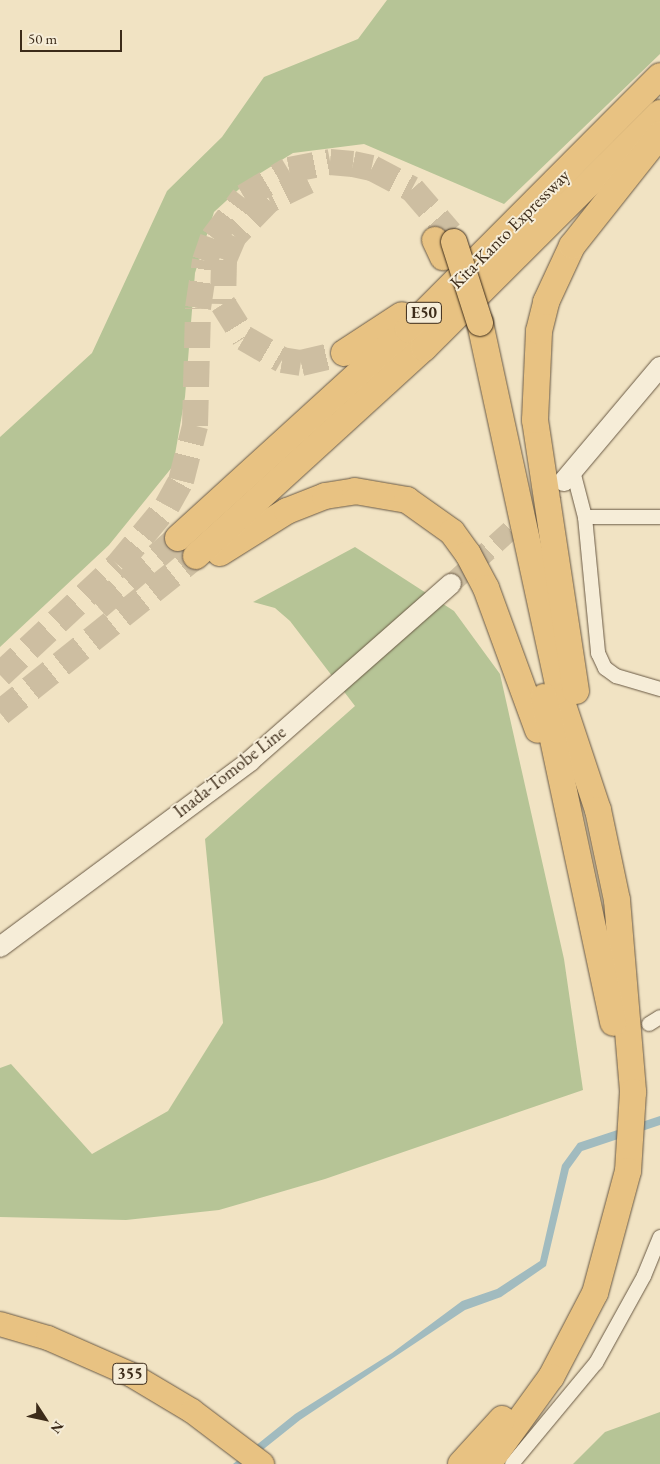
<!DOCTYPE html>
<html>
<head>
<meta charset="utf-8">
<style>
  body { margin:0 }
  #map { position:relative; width:660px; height:1464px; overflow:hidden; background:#f1e3c3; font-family:"EB Garamond",serif }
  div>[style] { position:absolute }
  .green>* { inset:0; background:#b6c496 }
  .water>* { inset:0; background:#a1bbbf }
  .secondary-tunnel>* { height:20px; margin-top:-10px; transform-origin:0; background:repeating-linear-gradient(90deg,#cdbea1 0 20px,transparent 0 30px) }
  .motorway-tunnel>* { height:26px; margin-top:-13px; transform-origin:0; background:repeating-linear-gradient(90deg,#cdbea1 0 26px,transparent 0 39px) }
  .roads { filter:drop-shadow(0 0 1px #695944) drop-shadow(0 0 1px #695944) }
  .minor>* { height:14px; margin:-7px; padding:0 7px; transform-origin:7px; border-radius:7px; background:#f6edd8 }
  .secondary>* { height:20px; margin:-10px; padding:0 10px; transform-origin:10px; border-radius:10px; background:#f6edd8 }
  .trunk>* { height:24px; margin:-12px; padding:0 12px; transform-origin:12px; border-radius:12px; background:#e8c282 }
  .motorway>* { height:26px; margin:-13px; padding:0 13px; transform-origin:13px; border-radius:13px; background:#e8c282 }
  .bridges { filter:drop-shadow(0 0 1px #3c2b19) drop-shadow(0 0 1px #3c2b19) }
  .motorway-bridge>* { height:26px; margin:-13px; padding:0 13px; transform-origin:13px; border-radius:13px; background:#e8c282 }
  span { translate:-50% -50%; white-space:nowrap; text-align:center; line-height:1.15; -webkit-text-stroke:4px #f6edd8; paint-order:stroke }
  .shield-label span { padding:1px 4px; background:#f6edd8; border:1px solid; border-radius:4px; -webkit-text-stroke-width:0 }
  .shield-label { font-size:16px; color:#3c2b19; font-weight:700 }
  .street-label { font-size:18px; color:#3c2b19 }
  .north { position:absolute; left:20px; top:1394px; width:50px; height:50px; -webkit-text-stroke:4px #f6edd8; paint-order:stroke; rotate:125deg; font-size:14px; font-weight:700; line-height:20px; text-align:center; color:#3c2b19 }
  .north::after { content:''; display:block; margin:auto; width:18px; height:22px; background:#3c2b19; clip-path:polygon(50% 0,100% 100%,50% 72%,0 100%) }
  .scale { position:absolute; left:20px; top:30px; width:102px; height:22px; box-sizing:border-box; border:2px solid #3c2b19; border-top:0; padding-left:6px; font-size:15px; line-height:18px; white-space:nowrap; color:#3c2b19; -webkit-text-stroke:4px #f6edd8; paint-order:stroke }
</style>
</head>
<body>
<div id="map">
  <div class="green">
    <i style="clip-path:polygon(387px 0,660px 0,660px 54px,504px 204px,364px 144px,293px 153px,249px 180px,214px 212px,195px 273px,185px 397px,173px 466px,109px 545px,0 647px,0 437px,92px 353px,167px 191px,222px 137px,264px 77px,358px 39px)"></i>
    <i style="clip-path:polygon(355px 547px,454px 611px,500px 674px,564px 959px,583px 1090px,325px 1179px,219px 1210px,126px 1220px,0 1217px,0 1068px,11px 1064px,92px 1154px,168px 1111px,223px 1023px,205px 839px,355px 706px,290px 621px,275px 608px,253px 602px)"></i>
    <i style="clip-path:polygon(660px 1412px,660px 1464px,573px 1464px,605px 1432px)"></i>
  </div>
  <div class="water">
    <i style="clip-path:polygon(660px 1116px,660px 1125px,582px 1151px,569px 1169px,546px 1266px,501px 1297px,465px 1310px,300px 1420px,245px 1464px,233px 1464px,295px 1414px,392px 1353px,462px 1301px,497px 1289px,540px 1261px,562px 1165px,578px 1143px)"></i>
  </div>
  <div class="secondary-tunnel">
    <i style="left:451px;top:584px;width:140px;rotate:-42.1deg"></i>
  </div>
  <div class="motorway-tunnel">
    <i style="left:308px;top:181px;width:43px;rotate:154deg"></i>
    <i style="left:269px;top:200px;width:50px;rotate:134.2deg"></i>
    <i style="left:234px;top:236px;width:26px;rotate:113deg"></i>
    <i style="left:224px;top:260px;width:44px;rotate:91.3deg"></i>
    <i style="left:223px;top:304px;width:40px;rotate:58deg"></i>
    <i style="left:244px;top:338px;width:44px;rotate:30.1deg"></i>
    <i style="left:282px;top:360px;width:19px;rotate:9deg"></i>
    <i style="left:301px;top:363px;width:44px;rotate:-13.1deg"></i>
    <i style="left:98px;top:607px;width:106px;rotate:-40.8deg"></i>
    <i style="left:0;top:675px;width:161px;rotate:-43deg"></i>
    <i style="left:118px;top:565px;width:77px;rotate:-50.3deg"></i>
    <i style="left:167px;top:506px;width:29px;rotate:-61deg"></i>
    <i style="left:181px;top:481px;width:57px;rotate:-75.7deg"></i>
    <i style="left:195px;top:426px;width:118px;rotate:-88.5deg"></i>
    <i style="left:198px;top:308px;width:48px;rotate:-81.5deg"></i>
    <i style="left:205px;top:261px;width:24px;rotate:-71deg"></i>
    <i style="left:213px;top:238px;width:51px;rotate:-52.9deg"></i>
    <i style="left:244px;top:197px;width:52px;rotate:-31deg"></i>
    <i style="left:289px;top:170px;width:42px;rotate:-11deg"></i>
    <i style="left:330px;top:162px;width:23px;rotate:5deg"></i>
    <i style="left:353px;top:164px;width:19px;rotate:12deg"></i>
    <i style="left:372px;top:168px;width:45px;rotate:27.7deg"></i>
    <i style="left:412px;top:189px;width:58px;rotate:49.2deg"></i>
    <i style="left:0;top:713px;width:251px;rotate:-38.7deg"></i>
  </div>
  <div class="roads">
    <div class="minor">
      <i style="left:573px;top:471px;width:48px;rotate:75.4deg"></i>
      <i style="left:585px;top:517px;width:137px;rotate:84.5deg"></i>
      <i style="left:598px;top:653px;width:17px;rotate:65deg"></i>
      <i style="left:605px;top:668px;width:14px;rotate:36deg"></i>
      <i style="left:616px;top:676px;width:46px;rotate:16.5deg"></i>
      <i style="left:585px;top:517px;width:75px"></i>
      <i style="left:649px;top:1024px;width:13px;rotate:-32deg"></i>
      <i style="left:512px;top:1464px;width:131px;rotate:-50.3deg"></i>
      <i style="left:596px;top:1363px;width:99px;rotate:-61.1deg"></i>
      <i style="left:644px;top:1276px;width:42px;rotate:-67.7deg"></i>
    </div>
    <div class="secondary">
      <i style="left:564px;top:481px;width:149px;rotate:-49.9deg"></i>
      <i style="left:0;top:947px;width:312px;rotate:-36.6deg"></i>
      <i style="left:250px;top:761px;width:268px;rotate:-41.4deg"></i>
    </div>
    <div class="trunk">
      <i style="left:0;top:1324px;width:50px;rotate:16.3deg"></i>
      <i style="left:48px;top:1338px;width:90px;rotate:23.7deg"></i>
      <i style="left:130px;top:1374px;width:72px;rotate:30.8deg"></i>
      <i style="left:192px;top:1411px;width:88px;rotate:37.1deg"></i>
    </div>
    <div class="motorway">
      <i style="left:435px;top:240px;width:19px;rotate:65deg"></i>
      <i style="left:480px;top:323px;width:388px;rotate:77.8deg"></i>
      <i style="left:562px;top:702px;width:114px;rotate:71.6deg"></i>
      <i style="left:598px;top:810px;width:92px;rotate:78.1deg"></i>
      <i style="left:617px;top:900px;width:193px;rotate:85.2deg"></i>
      <i style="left:633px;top:1092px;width:79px;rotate:93.6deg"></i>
      <i style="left:628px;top:1171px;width:126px;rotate:105.1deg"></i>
      <i style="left:595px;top:1293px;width:95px;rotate:117.6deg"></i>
      <i style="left:551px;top:1377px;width:107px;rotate:125.9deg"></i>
      <i style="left:344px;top:353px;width:69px;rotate:-33.2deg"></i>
      <i style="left:178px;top:538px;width:311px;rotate:-42.3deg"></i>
      <i style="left:408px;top:329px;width:357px;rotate:-45.1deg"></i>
      <i style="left:220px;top:553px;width:79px;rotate:-32.1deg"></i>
      <i style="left:287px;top:511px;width:41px;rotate:-21.5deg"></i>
      <i style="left:325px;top:496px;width:30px;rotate:-9deg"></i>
      <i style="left:355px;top:491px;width:53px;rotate:9.8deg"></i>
      <i style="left:407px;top:500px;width:55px;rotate:35.4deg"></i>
      <i style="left:452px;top:532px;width:27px;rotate:54deg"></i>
      <i style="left:468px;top:554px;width:38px;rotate:62deg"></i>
      <i style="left:486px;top:588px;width:151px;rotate:69.9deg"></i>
      <i style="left:196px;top:556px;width:309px;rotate:-42.4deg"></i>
      <i style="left:424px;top:348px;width:333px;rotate:-44.9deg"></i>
      <i style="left:576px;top:691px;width:274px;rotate:-98.6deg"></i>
      <i style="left:535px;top:420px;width:89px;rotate:-87.4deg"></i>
      <i style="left:539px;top:331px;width:30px;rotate:-76deg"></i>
      <i style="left:546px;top:302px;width:62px;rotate:-65.1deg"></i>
      <i style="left:572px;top:246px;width:142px;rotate:-51.6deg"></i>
      <i style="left:544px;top:697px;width:333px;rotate:78deg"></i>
      <i style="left:461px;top:1464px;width:61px;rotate:-47.7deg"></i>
    </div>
  </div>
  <div class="bridges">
    <div class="motorway-bridge">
      <i style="left:454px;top:242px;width:85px;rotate:72.2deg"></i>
    </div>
  </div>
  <div class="shield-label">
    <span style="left:424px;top:313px">E50</span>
    <span style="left:130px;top:1374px">355</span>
  </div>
  <div class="street-label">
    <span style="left:510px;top:229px;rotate:-45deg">Kita-Kanto Expressway</span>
    <span style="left:230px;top:772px;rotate:-38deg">Inada-Tomobe Line</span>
  </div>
  <div class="north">N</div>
  <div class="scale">50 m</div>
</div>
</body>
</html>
